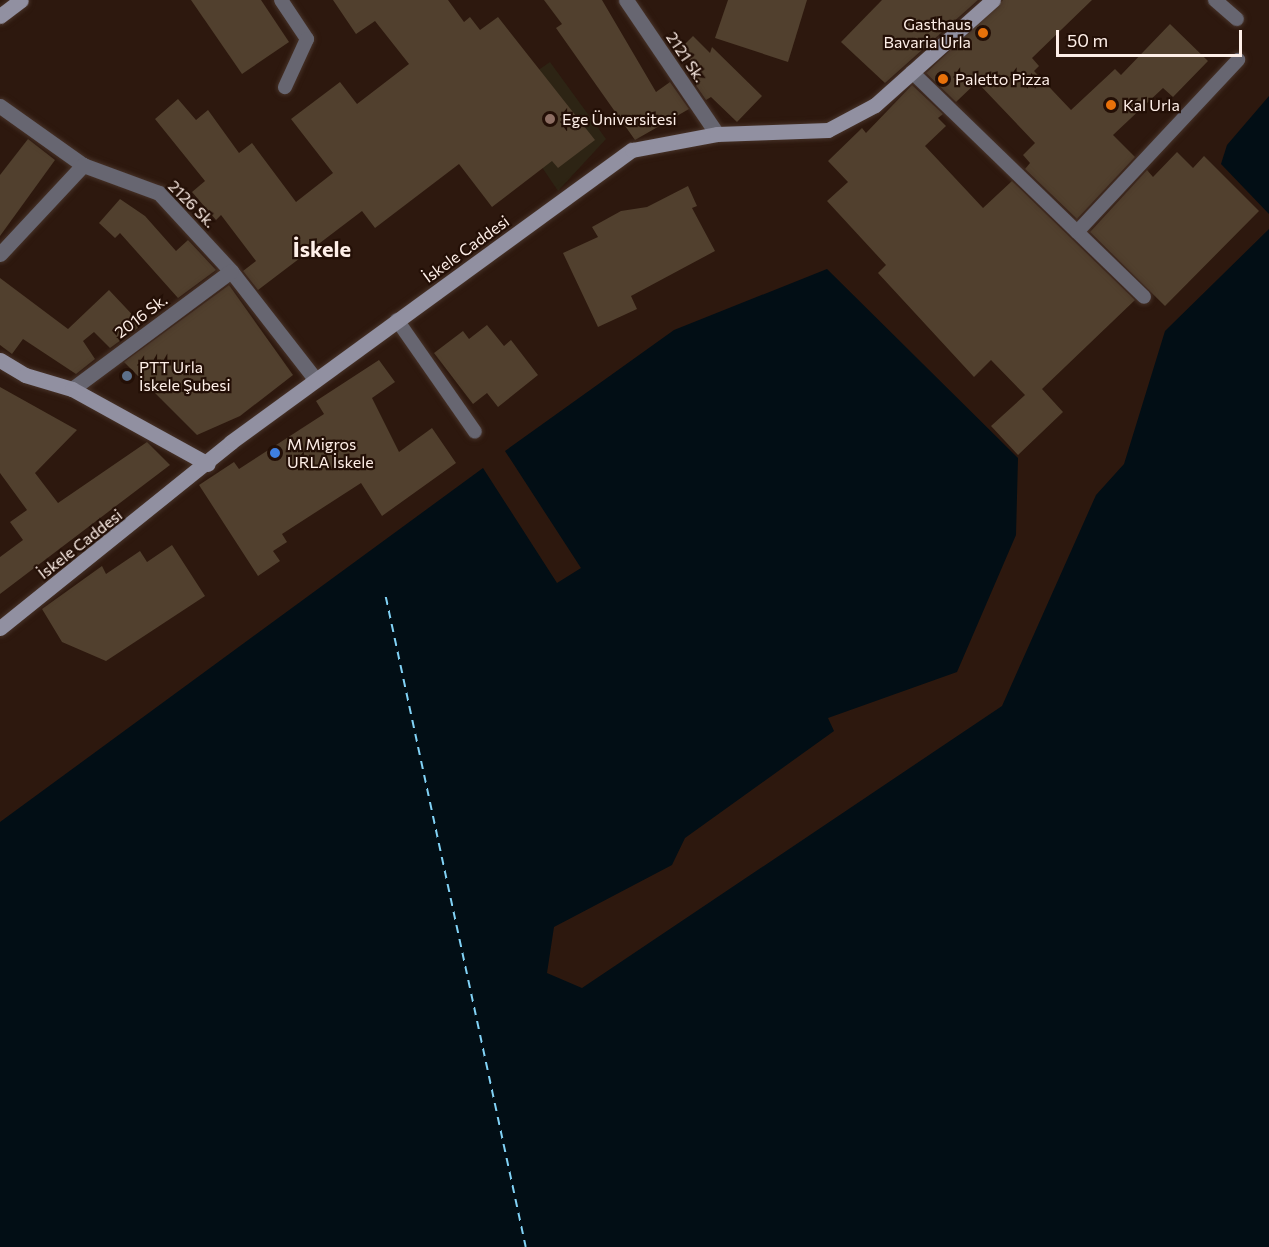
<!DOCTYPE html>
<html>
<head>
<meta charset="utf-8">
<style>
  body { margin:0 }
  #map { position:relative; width:1269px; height:1247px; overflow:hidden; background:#2d180e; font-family:Commissioner,sans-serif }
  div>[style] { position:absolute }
  .education>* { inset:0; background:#2d2414 }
  .water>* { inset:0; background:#020e15 }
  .ferry>* { height:1.5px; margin-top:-0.75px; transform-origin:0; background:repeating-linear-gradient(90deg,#81d2f6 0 8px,transparent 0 14px) }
  .building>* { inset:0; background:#51402e }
  .roads { filter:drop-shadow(0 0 2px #463228) drop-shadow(0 0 2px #463228) }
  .lane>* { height:14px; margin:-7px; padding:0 7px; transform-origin:7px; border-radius:7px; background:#676671 }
  .street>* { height:15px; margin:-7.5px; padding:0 7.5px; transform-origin:7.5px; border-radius:7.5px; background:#676671 }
  .secondary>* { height:15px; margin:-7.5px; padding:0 7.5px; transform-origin:7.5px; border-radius:7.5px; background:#9190a1 }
  .dots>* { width:16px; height:16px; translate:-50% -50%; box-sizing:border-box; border:3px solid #230f06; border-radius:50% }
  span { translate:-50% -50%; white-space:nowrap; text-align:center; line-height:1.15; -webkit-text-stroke:4.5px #230f06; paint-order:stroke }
  .poi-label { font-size:16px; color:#feefe8 }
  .right { translate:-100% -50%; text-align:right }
  .left { translate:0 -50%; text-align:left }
  .street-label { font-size:16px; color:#feefe8 }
  .district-label { font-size:22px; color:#feefe8; font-weight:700 }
  .scale { position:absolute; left:1056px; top:30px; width:186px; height:27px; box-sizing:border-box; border:3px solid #feefe8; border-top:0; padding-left:8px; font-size:18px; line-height:21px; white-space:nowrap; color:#feefe8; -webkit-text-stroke:4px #230f06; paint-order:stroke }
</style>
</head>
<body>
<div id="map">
  <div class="education">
    <i style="clip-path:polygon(550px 62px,606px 139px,558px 191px,496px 99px)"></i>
  </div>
  <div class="water">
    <i style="clip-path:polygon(1269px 96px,1269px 214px,1221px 164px,1227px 145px)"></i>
    <i style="clip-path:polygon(1269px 229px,1269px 1247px,0 1247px,0 822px,483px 468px,557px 583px,581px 568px,505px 451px,674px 330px,827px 269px,1018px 458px,1016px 535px,957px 672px,828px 718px,834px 731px,685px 838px,672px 865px,554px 927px,547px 973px,582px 988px,1002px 706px,1096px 495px,1124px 464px,1165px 331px)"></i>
  </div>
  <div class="ferry">
    <i style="left:386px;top:597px;width:665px;rotate:77.85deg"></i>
  </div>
  <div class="building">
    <i style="clip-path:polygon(191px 0,261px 0,289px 42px,242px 74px)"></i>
    <i style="clip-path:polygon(333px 0,448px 0,464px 22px,470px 17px,480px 30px,498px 17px,595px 140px,558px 168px,552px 161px,492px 207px,459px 164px,375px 228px,362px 211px,258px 290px,243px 271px,256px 261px,221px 215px,216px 220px,192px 192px,205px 181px,155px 119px,178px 99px,196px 120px,208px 110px,239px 153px,252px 143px,296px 202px,333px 173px,291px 119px,340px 82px,357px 104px,409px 64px,375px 21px,356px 34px)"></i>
    <i style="clip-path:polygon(544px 0,602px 0,656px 92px,670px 82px,689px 109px,635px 140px,556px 28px,562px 24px)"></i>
    <i style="clip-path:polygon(728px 0,807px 0,788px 62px,715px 38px)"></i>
    <i style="clip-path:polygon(882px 0,978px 0,885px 83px,841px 42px)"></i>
    <i style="clip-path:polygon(1003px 0,1092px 0,1032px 58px,1039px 66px,1034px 71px,1071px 110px,1115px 69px,1121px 75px,1170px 24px,1208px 61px,1173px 97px,1163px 88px,1113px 135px,1135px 157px,1077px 219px,1025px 169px,1030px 163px,1023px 155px,1035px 143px,977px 82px,956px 102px,926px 73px)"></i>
    <i style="clip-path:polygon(693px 36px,710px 53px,712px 47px,762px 96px,737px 122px,711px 97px,706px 100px,686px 71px,695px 65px,679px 50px)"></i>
    <i style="clip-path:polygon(912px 85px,943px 114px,938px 118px,946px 126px,925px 146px,983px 208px,1012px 181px,1135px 300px,1042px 389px,1063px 412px,1018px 455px,991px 426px,1025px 395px,991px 360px,974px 377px,878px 273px,886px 265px,827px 201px,848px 182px,828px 161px,862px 128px,866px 133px)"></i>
    <i style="clip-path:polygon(28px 139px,55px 160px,0 236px,0 175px)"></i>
    <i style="clip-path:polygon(1177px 152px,1193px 168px,1204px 156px,1259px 211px,1165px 306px,1090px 232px,1147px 170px,1153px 177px)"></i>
    <i style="clip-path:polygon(688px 186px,697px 206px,692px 208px,715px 251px,631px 296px,637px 309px,598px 327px,563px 253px,598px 237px,592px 227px,621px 211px,647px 207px)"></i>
    <i style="clip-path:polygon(120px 199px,145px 216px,176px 251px,188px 240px,216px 270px,178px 298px,120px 233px,115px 238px,99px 223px)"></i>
    <i style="clip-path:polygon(0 278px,68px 329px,109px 290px,142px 325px,110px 348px,94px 332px,83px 341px,95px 359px,76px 374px,23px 339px,12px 354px,0 345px)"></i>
    <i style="clip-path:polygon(229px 285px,293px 375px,240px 416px,197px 435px,124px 362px)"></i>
    <i style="clip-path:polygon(487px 325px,504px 346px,511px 340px,538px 375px,498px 407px,487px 393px,473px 404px,434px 353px,463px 331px,469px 339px)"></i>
    <i style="clip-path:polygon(379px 360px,395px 382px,372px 398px,399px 452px,432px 428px,456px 463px,382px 516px,361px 483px,282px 534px,287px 542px,273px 551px,280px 561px,258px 576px,199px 485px,234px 462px,239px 469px,324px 414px,316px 401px)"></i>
    <i style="clip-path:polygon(0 387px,77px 430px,35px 473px,58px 503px,147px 442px,170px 465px,0 594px,0 557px,23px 540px,10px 522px,27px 510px,0 473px)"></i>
    <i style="clip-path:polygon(172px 545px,205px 596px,106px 661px,62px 642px,42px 609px,102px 566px,106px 574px,140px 551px,147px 562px)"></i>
  </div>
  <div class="roads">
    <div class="lane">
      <i style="left:281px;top:0;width:47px;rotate:56.3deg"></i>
      <i style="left:307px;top:39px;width:53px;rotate:114.6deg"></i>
      <i style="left:1215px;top:0;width:29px;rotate:41deg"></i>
      <i style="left:912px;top:72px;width:323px;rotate:44.1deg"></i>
      <i style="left:1077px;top:232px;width:236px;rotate:-46.9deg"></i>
      <i style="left:397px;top:320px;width:136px;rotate:55.1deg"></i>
    </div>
    <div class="street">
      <i style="left:626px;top:0;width:162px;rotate:55.8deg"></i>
      <i style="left:0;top:106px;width:102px;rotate:35.4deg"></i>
      <i style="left:83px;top:165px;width:81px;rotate:20.2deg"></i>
      <i style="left:159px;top:193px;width:106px;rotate:47.3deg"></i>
      <i style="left:231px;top:271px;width:138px;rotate:52.1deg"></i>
      <i style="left:0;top:254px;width:122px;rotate:-47deg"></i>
      <i style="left:72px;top:389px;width:198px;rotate:-36.6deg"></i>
    </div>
    <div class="secondary">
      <i style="left:0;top:16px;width:26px;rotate:-37deg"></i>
      <i style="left:0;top:360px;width:29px;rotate:31deg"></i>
      <i style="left:25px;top:375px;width:49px;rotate:16.6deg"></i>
      <i style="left:72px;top:389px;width:155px;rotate:28.9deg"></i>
      <i style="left:0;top:628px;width:297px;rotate:-38.8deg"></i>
      <i style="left:231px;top:442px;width:496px;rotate:-36.1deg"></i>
      <i style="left:632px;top:150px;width:86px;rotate:-10.7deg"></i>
      <i style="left:717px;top:134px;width:111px;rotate:-2.1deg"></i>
      <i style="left:828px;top:130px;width:53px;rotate:-28deg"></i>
      <i style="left:875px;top:105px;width:158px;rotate:-41.7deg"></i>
    </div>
  </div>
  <div class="dots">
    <i style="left:983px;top:33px;background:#e8710a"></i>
    <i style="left:943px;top:79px;background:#e8710a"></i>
    <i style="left:1111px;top:105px;background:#e8710a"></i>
    <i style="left:550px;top:119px;background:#8d6e63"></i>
    <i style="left:127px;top:376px;background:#5c6f8a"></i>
    <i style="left:275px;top:453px;background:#3f7fe0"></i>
  </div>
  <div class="poi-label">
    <span class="right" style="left:971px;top:33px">Gasthaus<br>Bavaria Urla</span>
    <span class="left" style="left:955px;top:79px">Paletto Pizza</span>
    <span class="left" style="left:1123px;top:105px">Kal Urla</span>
    <span class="left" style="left:562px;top:119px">Ege Üniversitesi</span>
    <span class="left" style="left:139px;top:376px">PTT Urla<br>İskele Şubesi</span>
    <span class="left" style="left:287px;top:453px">M Migros<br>URLA İskele</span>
  </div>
  <div class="street-label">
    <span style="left:686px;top:57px;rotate:56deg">2121 Sk.</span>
    <span style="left:192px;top:204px;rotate:45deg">2126 Sk.</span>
    <span style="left:466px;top:249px;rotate:-36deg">İskele Caddesi</span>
    <span style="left:141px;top:316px;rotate:-37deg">2016 Sk.</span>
    <span style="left:80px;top:544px;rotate:-38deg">İskele Caddesi</span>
  </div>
  <div class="district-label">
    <span style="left:322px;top:249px">İskele</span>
  </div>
  <div class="scale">50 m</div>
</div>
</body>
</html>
